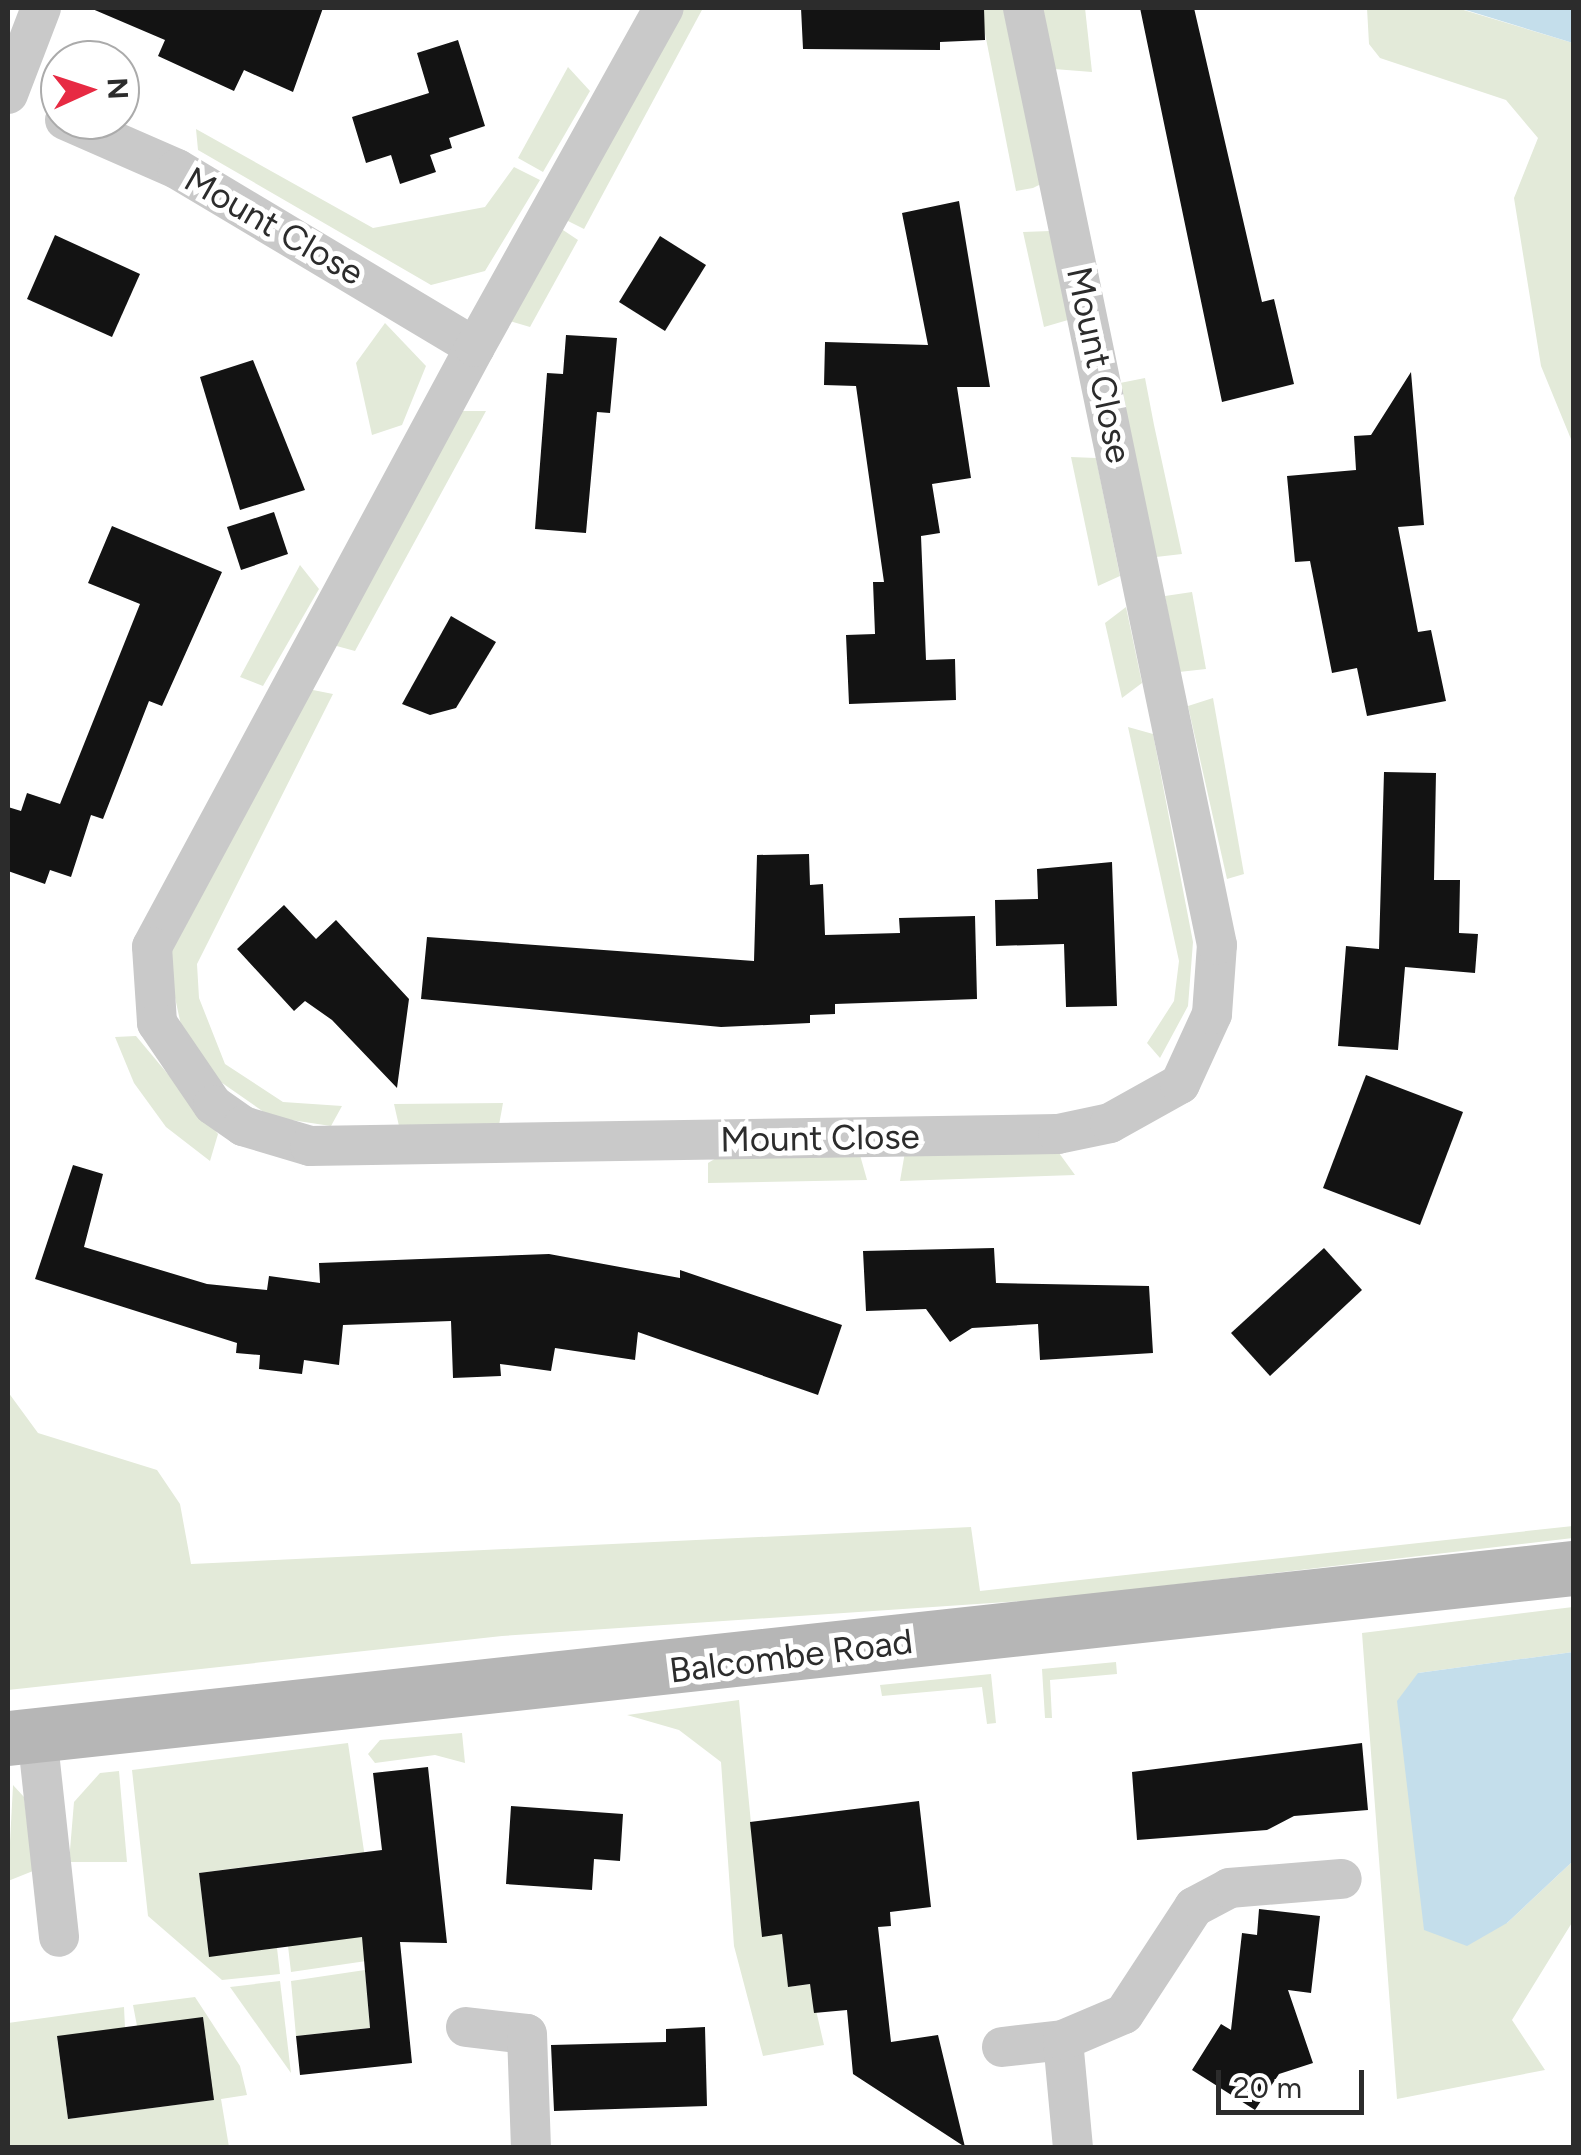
<!DOCTYPE html>
<html>
<head>
<meta charset="utf-8">
<style>
  body { margin:0 }
  #map { position:relative; width:1581px; height:2155px; overflow:hidden; background:#fff; font-family:Figtree,sans-serif }
  div>[style] { position:absolute }
  .green>* { inset:0; background:#e3ead9 }
  .water>* { inset:0; background:#c4deeb }
  .building>* { inset:0; background:#131313 }
  .street>* { height:40px; margin:-20px; padding:0 20px; transform-origin:20px; border-radius:20px; background:#c9c9c9 }
  .secondary>* { height:55px; margin:-27.5px; padding:0 27.5px; transform-origin:27.5px; border-radius:27.5px; background:#b6b6b6 }
  span { translate:-50% -50%; white-space:nowrap; text-align:center; line-height:1.15; -webkit-text-stroke:10px #fff; paint-order:stroke }
  .street-label { font-size:35px; color:#2c2c2c }
  .frame { position:absolute; inset:0; border:10px solid #2c2c2c; pointer-events:none }
  .north { position:absolute; left:40px; top:40px; width:100px; height:100px; box-sizing:border-box; background:#fff; border:2px solid #ababab; border-radius:50%; rotate:87deg; font-size:28px; font-weight:700; line-height:40px; text-align:center; color:#2c2c2c }
  .north::after { content:''; display:block; margin:auto; width:35px; height:45px; background:#e72a43; clip-path:polygon(50% 0,100% 100%,50% 72%,0 100%) }
  .scale { position:absolute; left:1216px; top:2070px; width:148px; height:45px; box-sizing:border-box; border:5px solid #2c2c2c; border-top:0; padding-left:12px; font-size:30px; line-height:35px; white-space:nowrap; color:#2c2c2c; -webkit-text-stroke:8px #fff; paint-order:stroke }
</style>
</head>
<body>
<div id="map">
  <div class="green">
    <i style="clip-path:polygon(679px 8px,703px 8px,584px 229px,562px 218px)"></i>
    <i style="clip-path:polygon(980px 8px,1003px 8px,1041px 184px,1033px 188px,1016px 191px)"></i>
    <i style="clip-path:polygon(1043px 8px,1085px 8px,1092px 72px,1054px 69px)"></i>
    <i style="clip-path:polygon(1367px 8px,1457px 8px,1573px 43px,1573px 444px,1541px 366px,1514px 198px,1538px 138px,1506px 100px,1380px 58px,1369px 44px)"></i>
    <i style="clip-path:polygon(568px 67px,590px 91px,543px 172px,518px 158px)"></i>
    <i style="clip-path:polygon(196px 129px,373px 228px,485px 207px,514px 167px,540px 180px,485px 271px,431px 285px,198px 150px)"></i>
    <i style="clip-path:polygon(560px 228px,578px 240px,530px 327px,506px 320px)"></i>
    <i style="clip-path:polygon(1050px 231px,1068px 320px,1044px 327px,1023px 232px)"></i>
    <i style="clip-path:polygon(385px 323px,426px 366px,402px 425px,372px 435px,356px 363px)"></i>
    <i style="clip-path:polygon(1145px 378px,1154px 425px,1182px 554px,1156px 557px,1120px 383px)"></i>
    <i style="clip-path:polygon(461px 411px,486px 411px,355px 651px,333px 645px)"></i>
    <i style="clip-path:polygon(1071px 457px,1096px 458px,1120px 576px,1098px 586px)"></i>
    <i style="clip-path:polygon(300px 565px,319px 589px,263px 686px,240px 677px)"></i>
    <i style="clip-path:polygon(1192px 592px,1206px 669px,1179px 672px,1165px 596px)"></i>
    <i style="clip-path:polygon(1126px 607px,1142px 683px,1122px 698px,1105px 623px)"></i>
    <i style="clip-path:polygon(308px 689px,333px 694px,197px 964px,199px 998px,225px 1064px,283px 1102px,342px 1106px,331px 1126px,271px 1117px,215px 1078px,182px 1030px,168px 965px,181px 919px)"></i>
    <i style="clip-path:polygon(1213px 698px,1244px 874px,1227px 879px,1188px 706px)"></i>
    <i style="clip-path:polygon(1128px 727px,1153px 734px,1193px 942px,1188px 1006px,1160px 1058px,1147px 1043px,1174px 1001px,1179px 961px)"></i>
    <i style="clip-path:polygon(136px 1036px,218px 1134px,210px 1161px,166px 1127px,134px 1083px,115px 1037px)"></i>
    <i style="clip-path:polygon(503px 1103px,499px 1125px,399px 1126px,394px 1104px)"></i>
    <i style="clip-path:polygon(905px 1152px,1059px 1153px,1075px 1175px,900px 1181px)"></i>
    <i style="clip-path:polygon(860px 1155px,867px 1180px,708px 1183px,708px 1163px,718px 1157px)"></i>
    <i style="clip-path:polygon(8px 1392px,38px 1433px,157px 1470px,180px 1504px,191px 1564px,971px 1527px,980px 1591px,1573px 1526px,1573px 1538px,1052px 1599px,502px 1636px,8px 1690px)"></i>
    <i style="clip-path:polygon(1573px 1607px,1573px 1652px,1418px 1673px,1507px 1923px,1573px 1861px,1573px 1921px,1512px 2020px,1545px 2070px,1397px 2099px,1362px 1633px)"></i>
    <i style="clip-path:polygon(1116px 1662px,1117px 1674px,1050px 1680px,1052px 1718px,1045px 1718px,1042px 1669px)"></i>
    <i style="clip-path:polygon(991px 1674px,996px 1723px,987px 1724px,982px 1687px,882px 1696px,880px 1685px)"></i>
    <i style="clip-path:polygon(739px 1700px,762px 1936px,782px 1934px,789px 1987px,810px 1984px,824px 2045px,763px 2056px,734px 1946px,721px 1762px,679px 1730px,627px 1715px)"></i>
    <i style="clip-path:polygon(462px 1733px,465px 1763px,435px 1755px,375px 1763px,368px 1754px,380px 1740px)"></i>
    <i style="clip-path:polygon(348px 1743px,380px 1959px,291px 1972px,288px 1946px,356px 1937px,345px 1854px,199px 1873px,209px 1956px,277px 1948px,280px 1974px,222px 1980px,148px 1916px,132px 1770px)"></i>
    <i style="clip-path:polygon(119px 1771px,127px 1862px,69px 1862px,74px 1802px,100px 1773px)"></i>
    <i style="clip-path:polygon(13px 1785px,24px 1797px,33px 1871px,8px 1881px)"></i>
    <i style="clip-path:polygon(365px 1970px,370px 2028px,296px 2036px,291px 1981px)"></i>
    <i style="clip-path:polygon(280px 1981px,291px 2073px,230px 1987px)"></i>
    <i style="clip-path:polygon(195px 1997px,240px 2066px,247px 2095px,221px 2099px,229px 2147px,8px 2147px,8px 2023px,124px 2007px,125px 2028px,57px 2037px,68px 2119px,213px 2100px,137px 2026px,133px 2005px)"></i>
  </div>
  <div class="water">
    <i style="clip-path:polygon(1457px 8px,1573px 8px,1573px 43px,1469px 11px)"></i>
    <i style="clip-path:polygon(1573px 1652px,1573px 1861px,1507px 1923px,1467px 1946px,1424px 1930px,1397px 1701px,1418px 1673px)"></i>
  </div>
  <div class="building">
    <i style="clip-path:polygon(90px 8px,323px 8px,293px 92px,244px 70px,234px 91px,158px 56px,165px 40px)"></i>
    <i style="clip-path:polygon(801px 8px,984px 8px,985px 40px,940px 42px,940px 50px,803px 49px)"></i>
    <i style="clip-path:polygon(1140px 8px,1194px 8px,1262px 302px,1274px 299px,1294px 384px,1222px 402px)"></i>
    <i style="clip-path:polygon(458px 40px,485px 126px,449px 138px,452px 148px,430px 155px,436px 172px,400px 184px,391px 155px,366px 163px,352px 117px,429px 93px,417px 53px)"></i>
    <i style="clip-path:polygon(959px 201px,990px 387px,957px 387px,971px 478px,932px 484px,940px 533px,921px 536px,926px 660px,955px 659px,956px 700px,849px 704px,846px 635px,875px 634px,873px 582px,884px 582px,856px 386px,824px 385px,825px 342px,928px 345px,902px 213px)"></i>
    <i style="clip-path:polygon(55px 235px,140px 274px,112px 337px,27px 299px)"></i>
    <i style="clip-path:polygon(660px 236px,706px 265px,665px 331px,619px 302px)"></i>
    <i style="clip-path:polygon(566px 335px,617px 338px,610px 413px,597px 412px,586px 533px,535px 529px,547px 373px,563px 374px)"></i>
    <i style="clip-path:polygon(253px 360px,305px 490px,240px 510px,200px 377px)"></i>
    <i style="clip-path:polygon(1411px 372px,1424px 525px,1398px 527px,1418px 632px,1431px 630px,1446px 701px,1367px 716px,1357px 668px,1332px 673px,1310px 561px,1295px 562px,1287px 476px,1356px 470px,1354px 436px,1371px 435px)"></i>
    <i style="clip-path:polygon(274px 512px,288px 554px,241px 570px,227px 527px)"></i>
    <i style="clip-path:polygon(112px 526px,222px 572px,162px 706px,149px 701px,103px 819px,91px 815px,71px 877px,50px 870px,45px 884px,8px 871px,8px 807px,21px 811px,27px 793px,60px 804px,140px 604px,88px 583px)"></i>
    <i style="clip-path:polygon(451px 616px,496px 642px,456px 708px,430px 715px,402px 704px)"></i>
    <i style="clip-path:polygon(1384px 772px,1436px 773px,1434px 880px,1460px 880px,1459px 933px,1478px 934px,1475px 973px,1405px 967px,1398px 1050px,1338px 1046px,1346px 946px,1379px 949px)"></i>
    <i style="clip-path:polygon(809px 854px,810px 885px,823px 884px,825px 935px,900px 933px,899px 918px,975px 916px,977px 999px,835px 1004px,835px 1014px,810px 1015px,810px 1023px,721px 1027px,421px 999px,427px 937px,754px 961px,757px 855px)"></i>
    <i style="clip-path:polygon(1112px 862px,1117px 1006px,1066px 1007px,1064px 944px,996px 946px,995px 900px,1038px 899px,1037px 869px)"></i>
    <i style="clip-path:polygon(284px 905px,316px 939px,336px 920px,409px 999px,397px 1088px,332px 1020px,305px 1001px,294px 1011px,237px 949px)"></i>
    <i style="clip-path:polygon(1366px 1075px,1463px 1112px,1420px 1225px,1323px 1188px)"></i>
    <i style="clip-path:polygon(73px 1165px,103px 1174px,84px 1247px,207px 1284px,267px 1290px,269px 1276px,320px 1283px,319px 1263px,549px 1254px,680px 1278px,680px 1270px,842px 1325px,818px 1395px,638px 1332px,635px 1360px,555px 1348px,551px 1371px,500px 1364px,501px 1376px,453px 1378px,451px 1321px,343px 1325px,339px 1365px,304px 1360px,302px 1374px,259px 1369px,260px 1355px,236px 1353px,237px 1343px,35px 1279px)"></i>
    <i style="clip-path:polygon(994px 1248px,996px 1283px,1149px 1286px,1153px 1353px,1040px 1360px,1038px 1324px,972px 1328px,950px 1342px,926px 1309px,866px 1311px,863px 1251px)"></i>
    <i style="clip-path:polygon(1324px 1248px,1362px 1290px,1270px 1376px,1231px 1333px)"></i>
    <i style="clip-path:polygon(1362px 1743px,1368px 1810px,1294px 1816px,1267px 1830px,1137px 1840px,1132px 1772px)"></i>
    <i style="clip-path:polygon(428px 1767px,447px 1943px,400px 1942px,412px 2063px,300px 2075px,296px 2036px,370px 2028px,362px 1937px,209px 1957px,199px 1873px,382px 1850px,373px 1773px)"></i>
    <i style="clip-path:polygon(919px 1801px,931px 1907px,890px 1912px,891px 1926px,878px 1927px,891px 2042px,938px 2035px,965px 2147px,853px 2074px,847px 2010px,814px 2013px,810px 1984px,788px 1987px,782px 1934px,762px 1937px,750px 1822px)"></i>
    <i style="clip-path:polygon(511px 1806px,623px 1814px,620px 1861px,594px 1859px,592px 1890px,506px 1884px)"></i>
    <i style="clip-path:polygon(1259px 1909px,1320px 1916px,1311px 1993px,1288px 1990px,1313px 2063px,1279px 2074px,1255px 2110px,1192px 2070px,1221px 2024px,1231px 2030px,1242px 1933px,1257px 1935px)"></i>
    <i style="clip-path:polygon(203px 2017px,214px 2100px,68px 2119px,57px 2036px)"></i>
    <i style="clip-path:polygon(705px 2027px,707px 2106px,554px 2111px,551px 2045px,666px 2042px,666px 2029px)"></i>
  </div>
  <div class="street">
    <i style="left:8px;top:94px;width:92px;rotate:-69deg"></i>
    <i style="left:65px;top:120px;width:122px;rotate:23.6deg"></i>
    <i style="left:177px;top:169px;width:347px;rotate:30.9deg"></i>
    <i style="left:475px;top:347px;width:681px;rotate:118.3deg"></i>
    <i style="left:152px;top:947px;width:76px;rotate:86.2deg"></i>
    <i style="left:157px;top:1023px;width:99px;rotate:55.7deg"></i>
    <i style="left:213px;top:1105px;width:37px;rotate:35deg"></i>
    <i style="left:243px;top:1126px;width:70px;rotate:16.6deg"></i>
    <i style="left:310px;top:1146px;width:748px;rotate:-0.92deg"></i>
    <i style="left:1058px;top:1134px;width:53px;rotate:-11.9deg"></i>
    <i style="left:1110px;top:1123px;width:80px;rotate:-29.1deg"></i>
    <i style="left:1180px;top:1084px;width:77px;rotate:-65.4deg"></i>
    <i style="left:1212px;top:1014px;width:69px;rotate:-85.9deg"></i>
    <i style="left:1217px;top:945px;width:957px;rotate:-101.7deg"></i>
    <i style="left:475px;top:347px;width:388px;rotate:-60.9deg"></i>
    <i style="left:37px;top:1734px;width:204px;rotate:83.8deg"></i>
    <i style="left:466px;top:2027px;width:61px;rotate:6.5deg"></i>
    <i style="left:527px;top:2034px;width:114px;rotate:88deg"></i>
    <i style="left:1002px;top:2047px;width:61px;rotate:-6.5deg"></i>
    <i style="left:1073px;top:2148px;width:108px;rotate:-95.3deg"></i>
    <i style="left:1063px;top:2040px;width:66px;rotate:-23.1deg"></i>
    <i style="left:1124px;top:2014px;width:128px;rotate:-56.8deg"></i>
    <i style="left:1194px;top:1907px;width:40px;rotate:-28deg"></i>
    <i style="left:1229px;top:1888px;width:113px;rotate:-4.6deg"></i>
  </div>
  <div class="secondary">
    <i style="left:8px;top:1738px;width:1575px;rotate:-6.2deg"></i>
  </div>
  <div class="street-label">
    <span style="left:274px;top:226px;rotate:30deg">Mount Close</span>
    <span style="left:1099px;top:365px;rotate:78deg">Mount Close</span>
    <span style="left:820px;top:1138px;rotate:-1deg">Mount Close</span>
    <span style="left:791px;top:1656px;rotate:-7deg">Balcombe Road</span>
  </div>
  <div class="frame"></div>
  <div class="north">N</div>
  <div class="scale">20 m</div>
</div>
</body>
</html>
